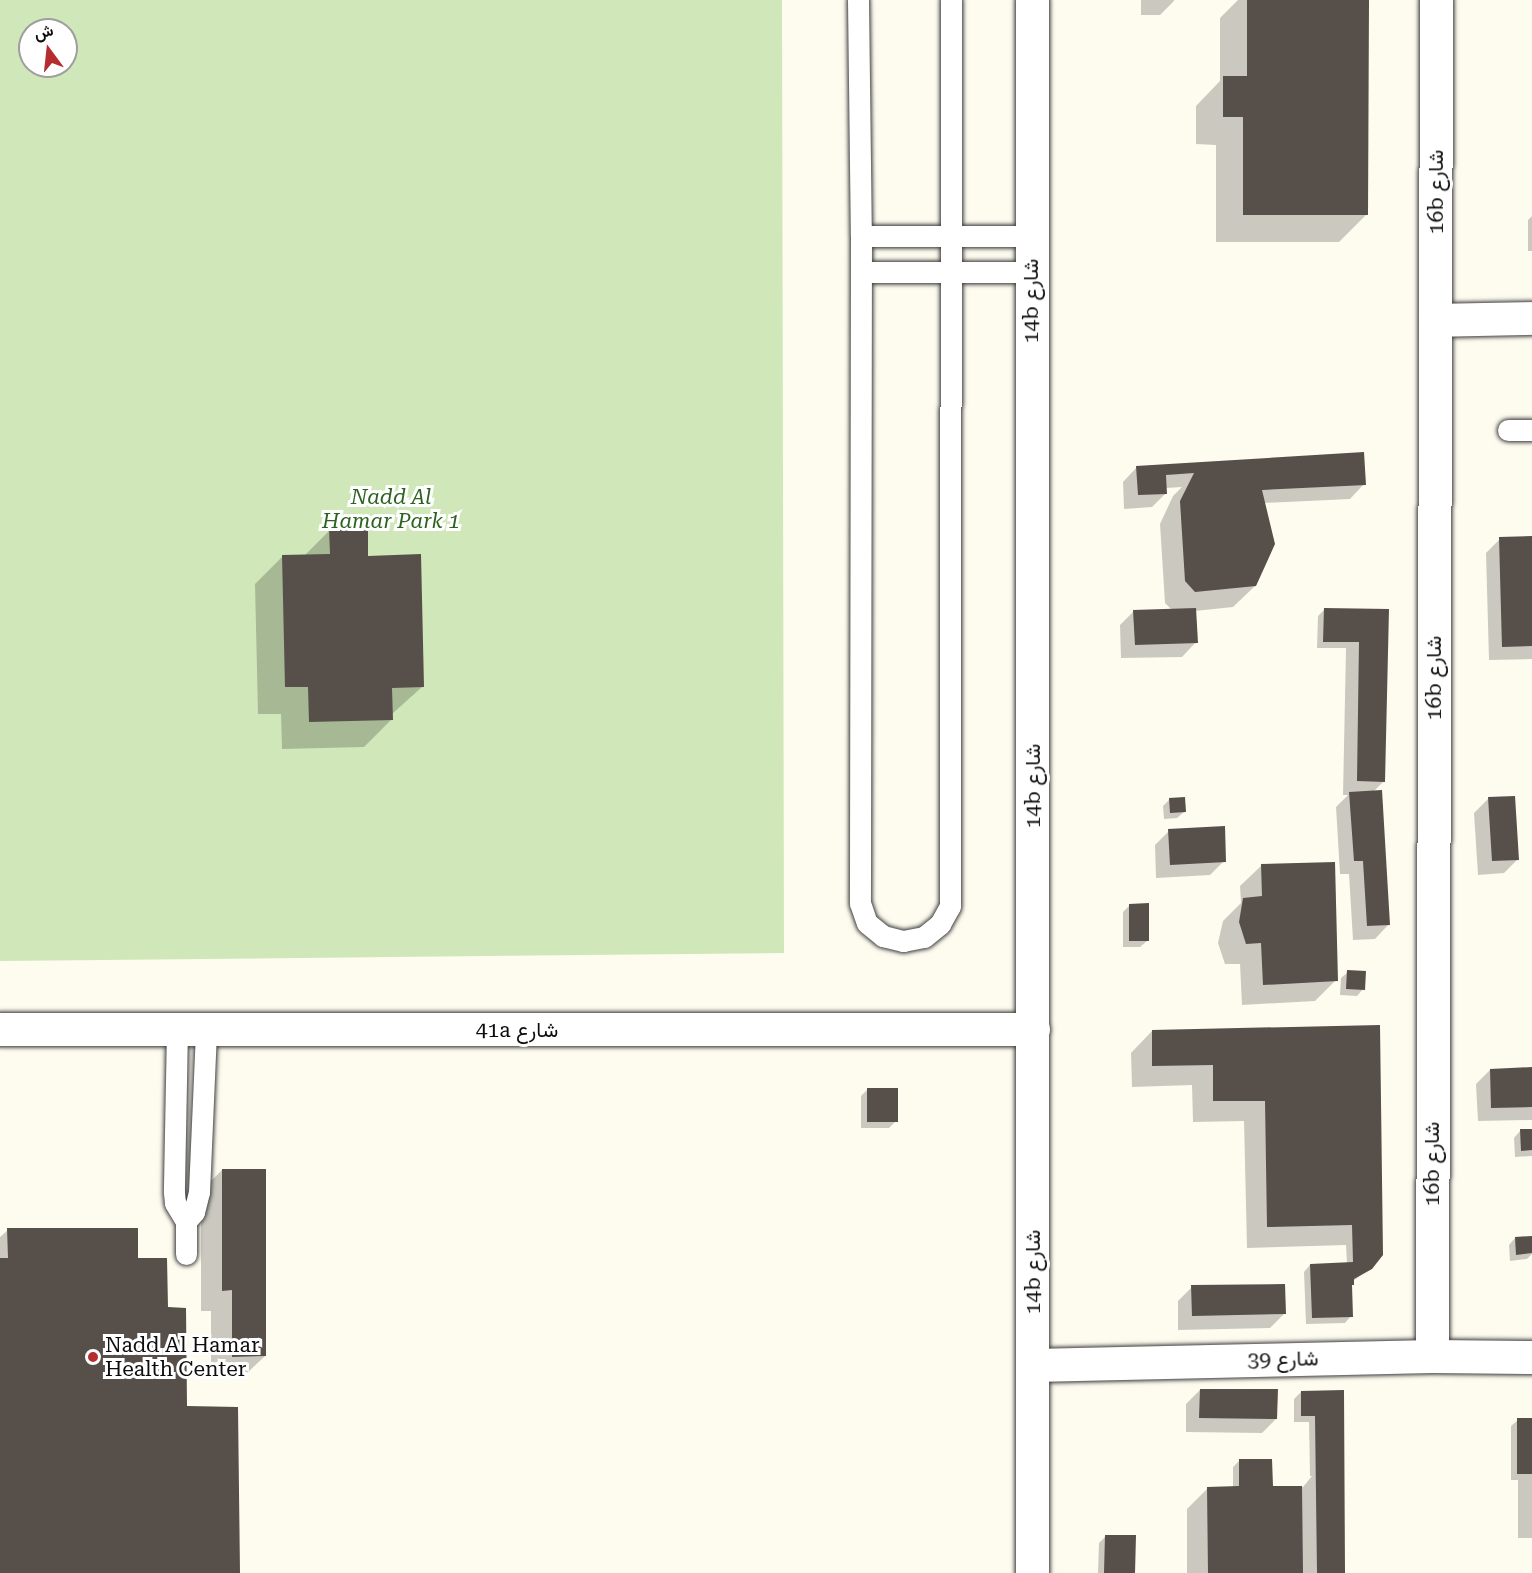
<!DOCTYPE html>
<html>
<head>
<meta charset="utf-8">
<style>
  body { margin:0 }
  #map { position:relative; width:1532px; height:1573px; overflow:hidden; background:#fefbef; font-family:"Roboto Serif",Vazirmatn,serif }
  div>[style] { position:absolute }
  .green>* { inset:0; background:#d0e7ba }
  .shadow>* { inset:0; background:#0003 }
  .building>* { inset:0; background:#564f4a }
  .roads { filter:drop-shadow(0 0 2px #404040) drop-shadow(0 0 2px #404040) }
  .service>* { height:21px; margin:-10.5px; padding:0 10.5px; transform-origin:10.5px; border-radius:10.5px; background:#fff }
  .minor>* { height:33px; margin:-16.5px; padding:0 16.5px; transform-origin:16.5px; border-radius:16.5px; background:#fff }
  .dots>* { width:16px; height:16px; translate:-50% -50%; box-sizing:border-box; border:3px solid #fff; border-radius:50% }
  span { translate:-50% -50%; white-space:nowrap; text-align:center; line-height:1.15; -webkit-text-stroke:6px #fff; paint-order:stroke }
  .street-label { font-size:21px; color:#0d0d0d }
  .park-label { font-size:21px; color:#2d6221; font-style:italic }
  .poi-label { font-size:21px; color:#0d0d0d }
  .left { translate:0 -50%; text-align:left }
  .north { position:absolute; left:18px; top:18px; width:60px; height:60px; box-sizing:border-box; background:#fff; border:2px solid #9e9e9e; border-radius:50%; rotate:345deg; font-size:16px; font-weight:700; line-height:24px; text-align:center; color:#0d0d0d }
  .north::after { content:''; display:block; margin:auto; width:21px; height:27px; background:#b62d30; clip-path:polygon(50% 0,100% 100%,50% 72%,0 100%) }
</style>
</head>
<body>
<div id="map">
  <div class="green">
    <i style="clip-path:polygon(evenodd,0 0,782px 0,784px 953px,0 961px,0 0,30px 30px,66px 30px,66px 66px,30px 66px,30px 30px)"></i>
  </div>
  <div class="shadow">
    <i style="clip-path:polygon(1141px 0,1174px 0,1174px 1px,1160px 15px,1141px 15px)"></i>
    <i style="clip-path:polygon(1238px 0,1368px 0,1366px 215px,1339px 242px,1216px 242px,1216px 145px,1196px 144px,1196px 106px,1220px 81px,1220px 18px)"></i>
    <i style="clip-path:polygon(1532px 216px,1532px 251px,1528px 251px,1528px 220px)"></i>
    <i style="clip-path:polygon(1137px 467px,1364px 484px,1350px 499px,1263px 503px,1255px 586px,1233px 607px,1195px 611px,1196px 642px,1182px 657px,1121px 658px,1120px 625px,1134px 611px,1172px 610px,1165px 603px,1160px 524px,1173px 496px,1182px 487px,1166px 488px,1166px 493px,1152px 507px,1124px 509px,1123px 482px)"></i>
    <i style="clip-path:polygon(330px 530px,367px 557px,422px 687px,392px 714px,392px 719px,364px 747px,282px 749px,281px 714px,258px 714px,255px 584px,283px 556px,304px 556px)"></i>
    <i style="clip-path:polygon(1532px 537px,1532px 659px,1489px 660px,1486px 553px,1500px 539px)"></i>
    <i style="clip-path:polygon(1324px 610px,1387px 610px,1384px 781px,1373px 792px,1389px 924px,1375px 939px,1353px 940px,1349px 874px,1340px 874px,1336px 807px,1348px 795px,1343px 795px,1346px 648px,1317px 648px,1318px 616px)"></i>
    <i style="clip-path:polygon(1170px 799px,1184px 812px,1177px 818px,1164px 819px,1163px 806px)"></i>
    <i style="clip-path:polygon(1488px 799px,1518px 859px,1504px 873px,1478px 875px,1474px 813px)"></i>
    <i style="clip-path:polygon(1169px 831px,1224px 861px,1210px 875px,1156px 878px,1155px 845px)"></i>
    <i style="clip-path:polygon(1262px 865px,1336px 980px,1315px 1001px,1242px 1005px,1240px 964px,1225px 964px,1218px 943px,1223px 921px,1241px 903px,1240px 886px)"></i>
    <i style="clip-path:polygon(1130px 905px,1147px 941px,1140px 947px,1123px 947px,1123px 912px)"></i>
    <i style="clip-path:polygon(1348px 972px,1363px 989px,1357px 996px,1340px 995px,1341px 978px)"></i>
    <i style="clip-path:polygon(1378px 1026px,1371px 1268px,1353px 1281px,1350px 1287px,1351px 1316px,1345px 1323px,1306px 1324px,1304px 1272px,1310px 1265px,1347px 1264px,1346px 1245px,1247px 1248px,1244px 1121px,1193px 1122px,1192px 1085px,1132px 1087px,1131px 1053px,1152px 1031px)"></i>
    <i style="clip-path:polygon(1532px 1068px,1532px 1120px,1478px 1121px,1476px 1084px,1490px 1070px)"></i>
    <i style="clip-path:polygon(867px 1090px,896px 1121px,889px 1128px,861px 1128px,861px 1096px)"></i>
    <i style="clip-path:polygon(1532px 1130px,1532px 1156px,1515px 1157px,1514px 1138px,1520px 1131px)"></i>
    <i style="clip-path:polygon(222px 1170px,265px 1356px,243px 1377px,211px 1377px,211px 1311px,201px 1311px,201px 1191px)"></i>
    <i style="clip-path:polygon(8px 1230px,136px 1259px,167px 1308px,185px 1408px,238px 1573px,0 1573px,0 1237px)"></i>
    <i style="clip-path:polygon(1532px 1237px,1532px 1254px,1527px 1259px,1510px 1261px,1509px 1245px,1515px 1238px)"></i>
    <i style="clip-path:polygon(1192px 1287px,1284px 1314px,1270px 1328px,1178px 1330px,1178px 1301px)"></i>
    <i style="clip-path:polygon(1200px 1390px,1276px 1419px,1262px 1433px,1186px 1432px,1186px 1404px)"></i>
    <i style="clip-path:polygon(1301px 1392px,1342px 1392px,1343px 1573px,1187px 1573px,1187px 1509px,1208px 1488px,1233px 1488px,1233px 1467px,1240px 1460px,1269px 1488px,1303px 1487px,1312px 1476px,1310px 1476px,1309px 1422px,1294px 1422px,1294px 1399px)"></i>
    <i style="clip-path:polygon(1532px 1419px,1532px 1538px,1518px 1538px,1518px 1480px,1511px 1480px,1511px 1426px,1518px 1420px)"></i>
    <i style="clip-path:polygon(1105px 1537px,1134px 1573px,1098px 1573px,1099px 1543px)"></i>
  </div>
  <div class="building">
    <i style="clip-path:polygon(1247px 0,1369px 0,1368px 215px,1243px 215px,1243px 117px,1223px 117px,1223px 76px,1247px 76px)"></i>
    <i style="clip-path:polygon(1364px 452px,1366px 485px,1262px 490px,1275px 544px,1256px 586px,1195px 592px,1185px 581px,1180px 501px,1194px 473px,1166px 475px,1167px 494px,1138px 495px,1136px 466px)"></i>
    <i style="clip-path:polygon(368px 527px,368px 556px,421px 554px,424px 687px,392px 688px,393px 720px,309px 722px,308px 687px,285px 687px,282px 555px,330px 554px,329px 528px)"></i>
    <i style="clip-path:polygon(1532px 536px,1532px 646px,1502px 647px,1499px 537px)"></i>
    <i style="clip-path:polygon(1196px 608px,1198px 643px,1135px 645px,1133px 610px)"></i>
    <i style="clip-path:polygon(1324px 608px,1389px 609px,1385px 782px,1357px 781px,1359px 642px,1323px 642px)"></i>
    <i style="clip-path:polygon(1382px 790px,1390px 925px,1367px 926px,1363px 861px,1354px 861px,1349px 792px)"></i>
    <i style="clip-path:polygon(1515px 796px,1519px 860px,1492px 861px,1488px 797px)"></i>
    <i style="clip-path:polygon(1185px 797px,1186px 812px,1170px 813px,1169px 798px)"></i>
    <i style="clip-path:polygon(1225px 826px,1226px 862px,1170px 865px,1168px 829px)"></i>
    <i style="clip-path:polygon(1335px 862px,1338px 981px,1263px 985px,1261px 943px,1246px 944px,1239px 922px,1243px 898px,1262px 896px,1261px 864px)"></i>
    <i style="clip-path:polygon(1149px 903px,1149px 941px,1129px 941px,1129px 904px)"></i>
    <i style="clip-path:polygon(1347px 970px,1366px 971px,1365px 990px,1346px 989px)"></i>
    <i style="clip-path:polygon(1380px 1025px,1383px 1255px,1372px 1269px,1354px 1279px,1354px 1285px,1352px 1285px,1353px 1317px,1312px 1318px,1310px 1264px,1353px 1262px,1352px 1225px,1267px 1227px,1265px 1101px,1213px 1101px,1213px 1065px,1152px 1066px,1152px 1030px)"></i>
    <i style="clip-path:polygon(1532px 1067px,1532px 1107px,1491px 1108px,1490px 1069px)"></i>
    <i style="clip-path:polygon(867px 1088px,898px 1088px,898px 1122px,867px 1122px)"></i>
    <i style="clip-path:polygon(1520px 1129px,1532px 1129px,1532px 1150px,1521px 1151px)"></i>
    <i style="clip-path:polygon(222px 1169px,266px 1169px,266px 1356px,232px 1357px,232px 1290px,222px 1291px)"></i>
    <i style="clip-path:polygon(7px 1228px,138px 1228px,138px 1258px,167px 1258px,168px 1307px,186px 1308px,187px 1406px,238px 1407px,240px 1573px,0 1573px,0 1258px,8px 1258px)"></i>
    <i style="clip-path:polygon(1532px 1236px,1532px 1253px,1516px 1255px,1515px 1237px)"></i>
    <i style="clip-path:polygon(1285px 1284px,1286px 1314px,1192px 1316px,1191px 1285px)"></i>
    <i style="clip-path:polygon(1200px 1389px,1278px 1389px,1277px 1419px,1199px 1418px)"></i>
    <i style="clip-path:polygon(1344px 1390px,1345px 1573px,1317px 1573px,1315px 1416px,1301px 1416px,1301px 1391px)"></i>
    <i style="clip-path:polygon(1517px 1418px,1532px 1418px,1532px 1474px,1517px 1474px)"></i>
    <i style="clip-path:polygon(1239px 1459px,1272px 1459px,1273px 1486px,1302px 1486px,1303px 1573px,1208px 1573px,1207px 1487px,1239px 1486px)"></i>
    <i style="clip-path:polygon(1105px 1535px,1136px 1535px,1135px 1573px,1104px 1573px)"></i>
  </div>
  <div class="roads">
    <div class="service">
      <i style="left:858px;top:0;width:236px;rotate:89.3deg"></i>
      <i style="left:861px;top:236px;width:667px;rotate:90.09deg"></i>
      <i style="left:860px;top:903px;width:21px;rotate:71deg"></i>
      <i style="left:867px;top:923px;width:21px;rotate:39deg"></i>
      <i style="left:883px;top:936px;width:21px;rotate:14deg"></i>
      <i style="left:903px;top:941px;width:21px;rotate:-11deg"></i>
      <i style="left:924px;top:937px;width:21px;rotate:-39deg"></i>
      <i style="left:940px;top:924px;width:21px;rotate:-61deg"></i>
      <i style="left:950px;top:906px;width:906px;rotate:-89.94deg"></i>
      <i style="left:861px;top:236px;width:169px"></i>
      <i style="left:861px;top:272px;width:170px"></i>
      <i style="left:1508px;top:430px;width:24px"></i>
      <i style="left:177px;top:1029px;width:163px;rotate:91.1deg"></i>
      <i style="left:174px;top:1192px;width:11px;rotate:85deg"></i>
      <i style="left:175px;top:1203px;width:21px;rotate:59deg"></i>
      <i style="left:186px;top:1221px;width:33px;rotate:90deg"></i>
      <i style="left:186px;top:1221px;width:12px;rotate:-48deg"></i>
      <i style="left:194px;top:1212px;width:21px;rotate:-76deg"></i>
      <i style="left:199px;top:1192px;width:162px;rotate:-87.5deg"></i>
    </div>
    <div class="minor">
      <i style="left:1032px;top:0;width:1573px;rotate:90deg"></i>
      <i style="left:1435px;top:320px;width:97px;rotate:-1.2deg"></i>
      <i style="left:0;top:1029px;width:1033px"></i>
      <i style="left:1432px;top:1356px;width:1356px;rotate:-89.83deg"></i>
      <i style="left:1033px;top:1365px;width:399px;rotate:-1.3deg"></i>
      <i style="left:1432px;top:1356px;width:100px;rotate:0.6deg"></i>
    </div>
  </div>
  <div class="dots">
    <i style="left:93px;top:1357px;background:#b62d30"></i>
  </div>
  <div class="street-label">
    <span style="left:1436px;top:192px;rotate:-90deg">16b شارع</span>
    <span style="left:1031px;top:301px;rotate:-90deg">14b شارع</span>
    <span style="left:1434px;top:678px;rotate:-90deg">16b شارع</span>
    <span style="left:1033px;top:786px;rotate:-90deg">14b شارع</span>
    <span style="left:517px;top:1030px">41a شارع</span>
    <span style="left:1432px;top:1164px;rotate:-90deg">16b شارع</span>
    <span style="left:1033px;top:1272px;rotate:-90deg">14b شارع</span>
    <span style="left:1283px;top:1359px;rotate:-1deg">شارع 39</span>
  </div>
  <div class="park-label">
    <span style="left:391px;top:509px">Nadd Al<br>Hamar Park 1</span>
  </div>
  <div class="poi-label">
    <span class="left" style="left:105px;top:1357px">Nadd Al Hamar<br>Health Center</span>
  </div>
  <div class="north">ش</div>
</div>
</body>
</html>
